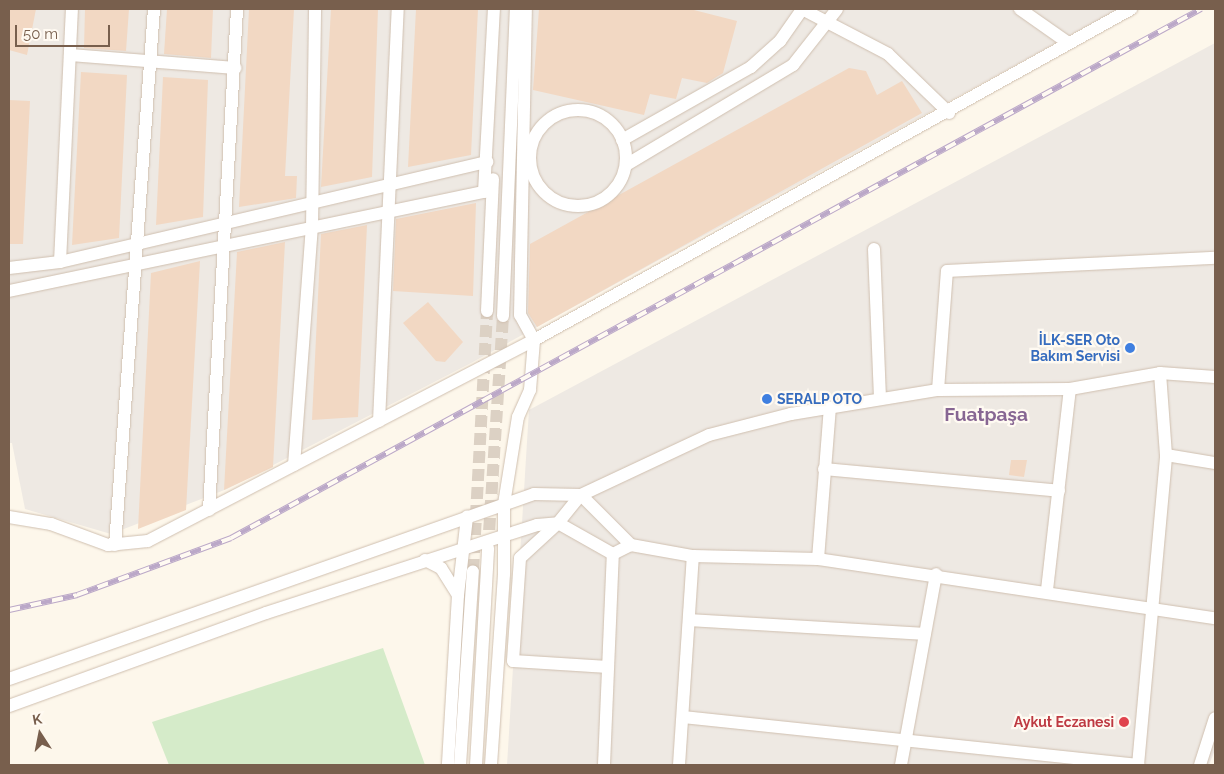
<!DOCTYPE html>
<html>
<head>
<meta charset="utf-8">
<style>
  body { margin:0 }
  #map { position:relative; width:1224px; height:774px; overflow:hidden; background:#fdf7eb; font-family:Raleway,sans-serif }
  div>[style] { position:absolute }
  .industrial>* { inset:0; background:#eee9e3 }
  .green>* { inset:0; background:#d5ebc9 }
  .building>* { inset:0; background:#f2d8c3 }
  .minor-tunnel>* { height:12px; margin-top:-6px; transform-origin:0; background:repeating-linear-gradient(90deg,#dcd1c4 0 12px,transparent 0 18px) }
  .roads { filter:drop-shadow(0 0 1px #cfbfaf) drop-shadow(0 0 1px #cfbfaf) }
  .minor>* { height:12px; margin:-6px; padding:0 6px; transform-origin:6px; border-radius:6px; background:#fff }
  .minor>.ring { margin:-6px; padding:0; box-sizing:content-box; background:none; border:12px solid #fff; border-radius:50% }
  .rail>* { height:5.5px; margin-top:-2.75px; transform-origin:0; background:repeating-linear-gradient(90deg,#fffaf2 0 11px,#bba8c8 0 22px); box-sizing:border-box; border-block:1px solid #bba8c8 }
  .dots>* { width:14px; height:14px; translate:-50% -50%; box-sizing:border-box; border:2px solid #fffaf2; border-radius:50% }
  span { translate:-50% -50%; white-space:nowrap; text-align:center; line-height:1.15; -webkit-text-stroke:4.5px #fffaf2; paint-order:stroke }
  .shop-label { font-size:14px; color:#366cbe; font-weight:700 }
  .right { translate:-100% -50%; text-align:right }
  .left { translate:0 -50%; text-align:left }
  .health-label { font-size:14px; color:#be3a42; font-weight:700 }
  .district-label { font-size:19px; color:#876693; font-weight:700 }
  .frame { position:absolute; inset:0; border:10px solid #785f4d; pointer-events:none }
  .north { position:absolute; left:15px; top:709px; width:50px; height:50px; -webkit-text-stroke:4px #fffaf2; paint-order:stroke; rotate:349deg; font-size:14px; font-weight:700; line-height:20px; text-align:center; color:#785f4d }
  .north::after { content:''; display:block; margin:auto; width:18px; height:22px; background:#785f4d; clip-path:polygon(50% 0,100% 100%,50% 72%,0 100%) }
  .scale { position:absolute; left:15px; top:25px; width:95px; height:22px; box-sizing:border-box; border:2px solid #785f4d; border-top:0; padding-left:6px; font-size:15px; line-height:18px; white-space:nowrap; color:#785f4d; -webkit-text-stroke:4px #fffaf2; paint-order:stroke }
</style>
</head>
<body>
<div id="map">
  <div class="industrial">
    <i style="clip-path:polygon(9px 9px,1118px 9px,471px 363px,227px 489px,111px 534px,25px 509px,12px 443px,9px 443px)"></i>
    <i style="clip-path:polygon(1215px 43px,1215px 750px,1209px 765px,507px 765px,529px 410px)"></i>
  </div>
  <div class="green">
    <i style="clip-path:polygon(383px 648px,425px 765px,169px 765px,152px 722px)"></i>
  </div>
  <div class="building">
    <i style="clip-path:polygon(9px 9px,36px 9px,27px 55px,9px 50px)"></i>
    <i style="clip-path:polygon(85px 9px,129px 9px,126px 51px,84px 48px)"></i>
    <i style="clip-path:polygon(167px 9px,213px 9px,211px 58px,164px 54px)"></i>
    <i style="clip-path:polygon(249px 9px,294px 9px,285px 176px,297px 176px,296px 198px,239px 207px)"></i>
    <i style="clip-path:polygon(331px 9px,378px 9px,372px 177px,321px 187px)"></i>
    <i style="clip-path:polygon(416px 9px,478px 9px,471px 155px,408px 167px)"></i>
    <i style="clip-path:polygon(539px 9px,690px 9px,737px 21px,723px 73px,707px 83px,682px 78px,676px 99px,650px 94px,644px 115px,533px 90px)"></i>
    <i style="clip-path:polygon(849px 68px,866px 71px,877px 95px,902px 81px,922px 113px,537px 327px,528px 313px,530px 244px)"></i>
    <i style="clip-path:polygon(81px 72px,127px 75px,119px 238px,72px 245px)"></i>
    <i style="clip-path:polygon(163px 77px,208px 80px,203px 217px,156px 225px)"></i>
    <i style="clip-path:polygon(9px 100px,30px 101px,23px 244px,9px 244px)"></i>
    <i style="clip-path:polygon(476px 203px,473px 296px,393px 291px,396px 219px)"></i>
    <i style="clip-path:polygon(367px 225px,358px 417px,312px 420px,321px 234px)"></i>
    <i style="clip-path:polygon(285px 242px,273px 467px,224px 490px,237px 252px)"></i>
    <i style="clip-path:polygon(200px 261px,186px 510px,138px 529px,151px 273px)"></i>
    <i style="clip-path:polygon(428px 302px,463px 342px,445px 362px,436px 361px,403px 323px)"></i>
    <i style="clip-path:polygon(1011px 460px,1027px 460px,1024px 477px,1009px 475px)"></i>
  </div>
  <div class="minor-tunnel">
    <i style="left:488px;top:548px;width:232px;rotate:-86.3deg"></i>
    <i style="left:473px;top:571px;width:260px;rotate:-86.9deg"></i>
  </div>
  <div class="roads">
    <div class="minor">
      <i style="left:802px;top:9px;width:97px;rotate:27.6deg"></i>
      <i style="left:888px;top:54px;width:85px;rotate:44deg"></i>
      <i style="left:1020px;top:9px;width:57px;rotate:35.1deg"></i>
      <i style="left:70px;top:55px;width:166px;rotate:4.5deg"></i>
      <i class="ring" style="left:530px;top:110px;width:84px;height:84px"></i>
      <i style="left:622px;top:140px;width:148px;rotate:-29.5deg"></i>
      <i style="left:751px;top:67px;width:39px;rotate:-42deg"></i>
      <i style="left:780px;top:41px;width:39px;rotate:-55deg"></i>
      <i style="left:626px;top:165px;width:195px;rotate:-30.9deg"></i>
      <i style="left:793px;top:65px;width:71px;rotate:-51.8deg"></i>
      <i style="left:874px;top:249px;width:150px;rotate:87.7deg"></i>
      <i style="left:60px;top:262px;width:253px;rotate:-87.3deg"></i>
      <i style="left:9px;top:268px;width:51px;rotate:-6.7deg"></i>
      <i style="left:60px;top:262px;width:439px;rotate:-13.2deg"></i>
      <i style="left:9px;top:291px;width:485px;rotate:-11.8deg"></i>
      <i style="left:484px;top:192px;width:183px;rotate:-86.9deg"></i>
      <i style="left:487px;top:311px;width:132px;rotate:-87.4deg"></i>
      <i style="left:503px;top:316px;width:307px;rotate:-87.6deg"></i>
      <i style="left:938px;top:390px;width:119px;rotate:-85.7deg"></i>
      <i style="left:947px;top:271px;width:268px;rotate:-2.8deg"></i>
      <i style="left:379px;top:421px;width:412px;rotate:-87.4deg"></i>
      <i style="left:1166px;top:455px;width:50px;rotate:9.3deg"></i>
      <i style="left:294px;top:465px;width:238px;rotate:-85.7deg"></i>
      <i style="left:312px;top:228px;width:219px;rotate:-89.2deg"></i>
      <i style="left:824px;top:469px;width:236px;rotate:5.3deg"></i>
      <i style="left:209px;top:510px;width:502px;rotate:-86.8deg"></i>
      <i style="left:9px;top:517px;width:43px;rotate:9.5deg"></i>
      <i style="left:51px;top:524px;width:61px;rotate:20.2deg"></i>
      <i style="left:108px;top:545px;width:40px;rotate:-5.7deg"></i>
      <i style="left:148px;top:541px;width:435px;rotate:-27.5deg"></i>
      <i style="left:534px;top:340px;width:683px;rotate:-29.01deg"></i>
      <i style="left:115px;top:545px;width:537px;rotate:-85.84deg"></i>
      <i style="left:613px;top:554px;width:20px;rotate:-27deg"></i>
      <i style="left:631px;top:545px;width:63px;rotate:10.1deg"></i>
      <i style="left:693px;top:556px;width:125px;rotate:1.4deg"></i>
      <i style="left:818px;top:559px;width:401px;rotate:8.5deg"></i>
      <i style="left:818px;top:559px;width:151px;rotate:-85.5deg"></i>
      <i style="left:425px;top:560px;width:18px;rotate:27deg"></i>
      <i style="left:441px;top:568px;width:32px;rotate:58deg"></i>
      <i style="left:458px;top:595px;width:170px;rotate:93.4deg"></i>
      <i style="left:1047px;top:590px;width:202px;rotate:-83.5deg"></i>
      <i style="left:458px;top:595px;width:79px;rotate:-83.4deg"></i>
      <i style="left:690px;top:620px;width:235px;rotate:3.4deg"></i>
      <i style="left:608px;top:667px;width:95px;rotate:-176.4deg"></i>
      <i style="left:513px;top:661px;width:103px;rotate:-86.1deg"></i>
      <i style="left:520px;top:558px;width:52px;rotate:-42.6deg"></i>
      <i style="left:558px;top:523px;width:36px;rotate:-51deg"></i>
      <i style="left:581px;top:495px;width:71px;rotate:45deg"></i>
      <i style="left:9px;top:679px;width:557px;rotate:-19.41deg"></i>
      <i style="left:534px;top:494px;width:47px;rotate:1.2deg"></i>
      <i style="left:581px;top:495px;width:141px;rotate:-25.1deg"></i>
      <i style="left:709px;top:435px;width:85px;rotate:-14.4deg"></i>
      <i style="left:791px;top:414px;width:149px;rotate:-9.3deg"></i>
      <i style="left:938px;top:390px;width:132px;rotate:-0.4deg"></i>
      <i style="left:1070px;top:389px;width:91px;rotate:-10.1deg"></i>
      <i style="left:1160px;top:373px;width:55px;rotate:4.2deg"></i>
      <i style="left:9px;top:706px;width:273px;rotate:-19.9deg"></i>
      <i style="left:266px;top:613px;width:285px;rotate:-18deg"></i>
      <i style="left:537px;top:525px;width:21px;rotate:-5deg"></i>
      <i style="left:558px;top:523px;width:63px;rotate:29.4deg"></i>
      <i style="left:683px;top:717px;width:458px;rotate:6deg"></i>
      <i style="left:1138px;top:765px;width:311px;rotate:-84.8deg"></i>
      <i style="left:1166px;top:455px;width:82px;rotate:-94.2deg"></i>
      <i style="left:460px;top:765px;width:194px;rotate:-86.2deg"></i>
      <i style="left:476px;top:765px;width:217px;rotate:-86.8deg"></i>
      <i style="left:491px;top:765px;width:191px;rotate:-86.1deg"></i>
      <i style="left:504px;top:574px;width:70px;rotate:-90deg"></i>
      <i style="left:504px;top:504px;width:88px;rotate:-80.9deg"></i>
      <i style="left:518px;top:417px;width:30px;rotate:-66deg"></i>
      <i style="left:530px;top:390px;width:50px;rotate:-85.4deg"></i>
      <i style="left:534px;top:340px;width:29px;rotate:-119deg"></i>
      <i style="left:520px;top:315px;width:306px;rotate:-88.9deg"></i>
      <i style="left:604px;top:765px;width:211px;rotate:-87.6deg"></i>
      <i style="left:679px;top:765px;width:209px;rotate:-86.2deg"></i>
      <i style="left:901px;top:765px;width:194px;rotate:-79.6deg"></i>
      <i style="left:1200px;top:765px;width:49px;rotate:-72.3deg"></i>
    </div>
  </div>
  <div class="rail">
    <i style="left:9px;top:610px;width:70px;rotate:-12.4deg"></i>
    <i style="left:77px;top:595px;width:164px;rotate:-20.3deg"></i>
    <i style="left:231px;top:538px;width:1105px;rotate:-28.61deg"></i>
  </div>
  <div class="dots">
    <i style="left:1130px;top:348px;background:#3f7fe0"></i>
    <i style="left:767px;top:399px;background:#3f7fe0"></i>
    <i style="left:1124px;top:722px;background:#e0444e"></i>
  </div>
  <div class="shop-label">
    <span class="right" style="left:1120px;top:348px">İLK-SER Oto<br>Bakım Servisi</span>
    <span class="left" style="left:777px;top:399px">SERALP OTO</span>
  </div>
  <div class="health-label">
    <span class="right" style="left:1114px;top:722px">Aykut Eczanesi</span>
  </div>
  <div class="district-label">
    <span style="left:986px;top:415px">Fuatpaşa</span>
  </div>
  <div class="frame"></div>
  <div class="north">K</div>
  <div class="scale">50 m</div>
</div>
</body>
</html>
